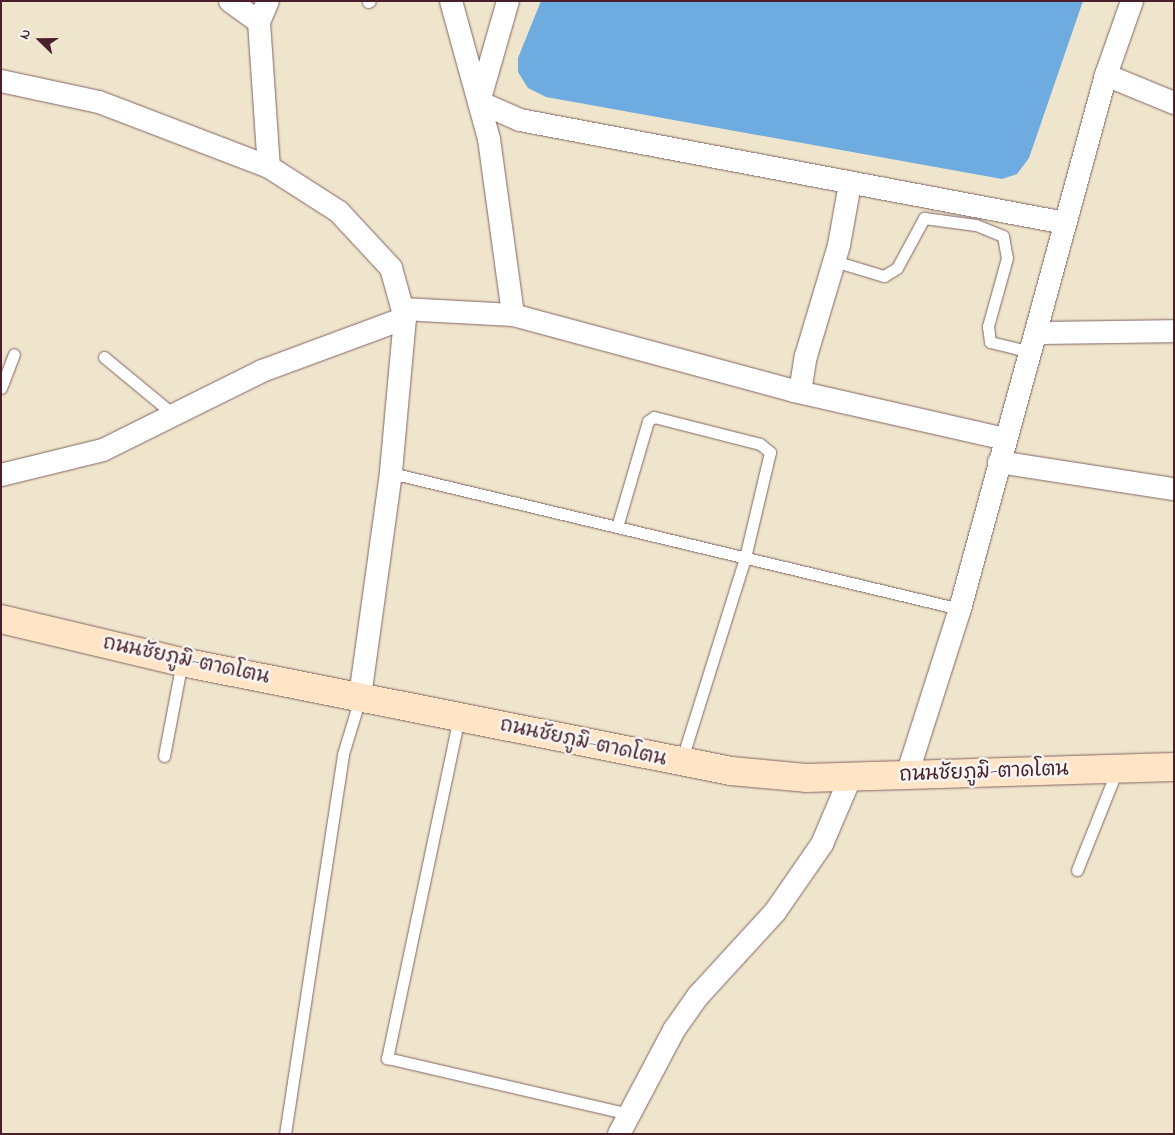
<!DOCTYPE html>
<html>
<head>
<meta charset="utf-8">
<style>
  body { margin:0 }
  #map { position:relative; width:1175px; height:1135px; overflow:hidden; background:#efe5cc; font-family:"Indie Flower","Playpen Sans Thai",sans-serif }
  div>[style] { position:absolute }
  .water>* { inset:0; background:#6dabe0 }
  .roads { filter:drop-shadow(0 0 1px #846463) drop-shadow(0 0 1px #846463) }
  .lane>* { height:11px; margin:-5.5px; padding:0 5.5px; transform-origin:5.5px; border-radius:5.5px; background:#fff }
  .street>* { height:22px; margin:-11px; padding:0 11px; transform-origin:11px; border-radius:11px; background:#fff }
  .secondary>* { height:28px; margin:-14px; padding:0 14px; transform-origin:14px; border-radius:14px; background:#ffe4c6 }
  span { translate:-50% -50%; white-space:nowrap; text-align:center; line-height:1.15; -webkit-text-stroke:5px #f6f6f2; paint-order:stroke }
  .street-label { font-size:20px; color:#4a1f2b }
  .frame { position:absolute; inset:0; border:2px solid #4a1f2b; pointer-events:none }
  .north { position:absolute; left:15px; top:15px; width:50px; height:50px; -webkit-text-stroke:4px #f6f6f2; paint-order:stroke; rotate:292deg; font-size:14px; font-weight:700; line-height:20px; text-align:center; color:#4a1f2b }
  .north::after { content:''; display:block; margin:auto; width:18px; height:22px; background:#4a1f2b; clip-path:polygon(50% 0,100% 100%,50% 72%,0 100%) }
</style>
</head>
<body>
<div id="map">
  <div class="water">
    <i style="clip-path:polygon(541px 1px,1083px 1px,1029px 158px,1017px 174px,1002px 179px,546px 97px,528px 88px,518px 72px,518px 58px)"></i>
  </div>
  <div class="roads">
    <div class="lane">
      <i style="left:368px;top:2px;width:2px;rotate:-27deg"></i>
      <i style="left:834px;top:261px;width:52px;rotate:16.7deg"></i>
      <i style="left:884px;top:276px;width:15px;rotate:-32deg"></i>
      <i style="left:897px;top:268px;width:57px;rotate:-61.6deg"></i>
      <i style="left:924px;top:218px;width:52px;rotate:7.7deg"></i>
      <i style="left:976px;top:225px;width:29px;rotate:22deg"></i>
      <i style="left:1003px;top:236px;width:22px;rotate:80deg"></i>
      <i style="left:1007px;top:258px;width:71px;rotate:105.6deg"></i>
      <i style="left:988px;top:326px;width:16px;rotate:83deg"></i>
      <i style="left:990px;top:342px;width:42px;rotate:13.7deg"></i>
      <i style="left:104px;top:357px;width:91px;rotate:39.6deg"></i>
      <i style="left:1px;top:388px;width:36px;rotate:-69deg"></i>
      <i style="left:391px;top:473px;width:585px;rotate:13.44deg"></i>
      <i style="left:617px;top:527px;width:110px;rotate:-73.7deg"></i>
      <i style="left:648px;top:421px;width:7px;rotate:-34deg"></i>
      <i style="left:654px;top:417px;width:109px;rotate:14.3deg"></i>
      <i style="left:760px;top:444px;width:13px;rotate:39deg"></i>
      <i style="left:770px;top:452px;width:109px;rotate:103.3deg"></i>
      <i style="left:745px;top:558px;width:214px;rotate:107.4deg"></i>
      <i style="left:459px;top:717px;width:349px;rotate:101.9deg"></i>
      <i style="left:387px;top:1058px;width:248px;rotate:13deg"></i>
      <i style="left:164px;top:756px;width:96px;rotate:-79.2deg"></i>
      <i style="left:1077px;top:870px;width:108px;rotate:-68.2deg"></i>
      <i style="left:285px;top:1134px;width:384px;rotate:-81.3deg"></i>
      <i style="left:343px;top:754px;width:59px;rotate:-73.1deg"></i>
    </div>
    <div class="street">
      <i style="left:230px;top:1px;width:36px;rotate:36deg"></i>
      <i style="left:259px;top:22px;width:145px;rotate:86.1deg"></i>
      <i style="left:451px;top:1px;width:143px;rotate:74.6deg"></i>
      <i style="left:489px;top:139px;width:178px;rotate:82.2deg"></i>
      <i style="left:508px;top:1px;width:105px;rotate:106deg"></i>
      <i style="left:479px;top:102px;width:45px;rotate:23.7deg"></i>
      <i style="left:520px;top:120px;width:555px;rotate:10.7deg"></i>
      <i style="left:259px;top:22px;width:23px;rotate:-67deg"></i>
      <i style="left:1106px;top:75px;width:74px;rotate:22.4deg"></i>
      <i style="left:1px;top:81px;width:100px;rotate:12.1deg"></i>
      <i style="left:99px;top:102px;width:182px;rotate:20.9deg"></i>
      <i style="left:269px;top:167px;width:83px;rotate:32.7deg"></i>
      <i style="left:339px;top:212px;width:76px;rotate:47.1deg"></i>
      <i style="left:391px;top:268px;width:52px;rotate:74.4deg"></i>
      <i style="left:405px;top:318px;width:156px;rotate:95.2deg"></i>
      <i style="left:391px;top:473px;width:225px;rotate:97.9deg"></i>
      <i style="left:403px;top:309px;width:110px;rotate:3.1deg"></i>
      <i style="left:513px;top:315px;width:291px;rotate:15.1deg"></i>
      <i style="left:794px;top:391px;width:216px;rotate:12.8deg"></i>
      <i style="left:1036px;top:333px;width:138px;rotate:-0.8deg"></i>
      <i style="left:800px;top:392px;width:36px;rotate:-81deg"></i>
      <i style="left:806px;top:356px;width:116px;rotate:-73.4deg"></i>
      <i style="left:839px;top:245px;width:62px;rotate:-79.8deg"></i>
      <i style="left:999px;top:462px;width:177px;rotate:8.8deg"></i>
      <i style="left:1px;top:475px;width:105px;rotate:-13.8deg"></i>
      <i style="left:103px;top:450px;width:178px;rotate:-26.4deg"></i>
      <i style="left:262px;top:371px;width:153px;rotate:-20.3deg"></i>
      <i style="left:907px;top:775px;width:174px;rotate:-72.3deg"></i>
      <i style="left:960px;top:609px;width:554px;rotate:-74.71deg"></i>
      <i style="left:1106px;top:75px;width:78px;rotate:-70.6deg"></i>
      <i style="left:619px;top:1134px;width:118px;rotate:-62.1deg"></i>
      <i style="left:674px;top:1030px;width:42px;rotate:-54.8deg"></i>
      <i style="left:698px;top:996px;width:114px;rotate:-47.5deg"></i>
      <i style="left:775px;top:912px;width:83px;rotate:-55.3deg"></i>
      <i style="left:822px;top:844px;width:74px;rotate:-66.9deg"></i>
    </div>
    <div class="secondary">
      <i style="left:1px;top:619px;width:186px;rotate:13.4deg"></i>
      <i style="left:182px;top:662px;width:560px;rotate:11.23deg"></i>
      <i style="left:731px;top:771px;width:75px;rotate:5.3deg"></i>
      <i style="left:806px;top:778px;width:368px;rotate:-1.7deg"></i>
    </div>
  </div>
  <div class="street-label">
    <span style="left:186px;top:661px;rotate:12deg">ถนนชัยภูมิ-ตาดโตน</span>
    <span style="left:583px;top:743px;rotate:12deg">ถนนชัยภูมิ-ตาดโตน</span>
    <span style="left:984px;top:773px;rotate:-2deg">ถนนชัยภูมิ-ตาดโตน</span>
  </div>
  <div class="frame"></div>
  <div class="north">N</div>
</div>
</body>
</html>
